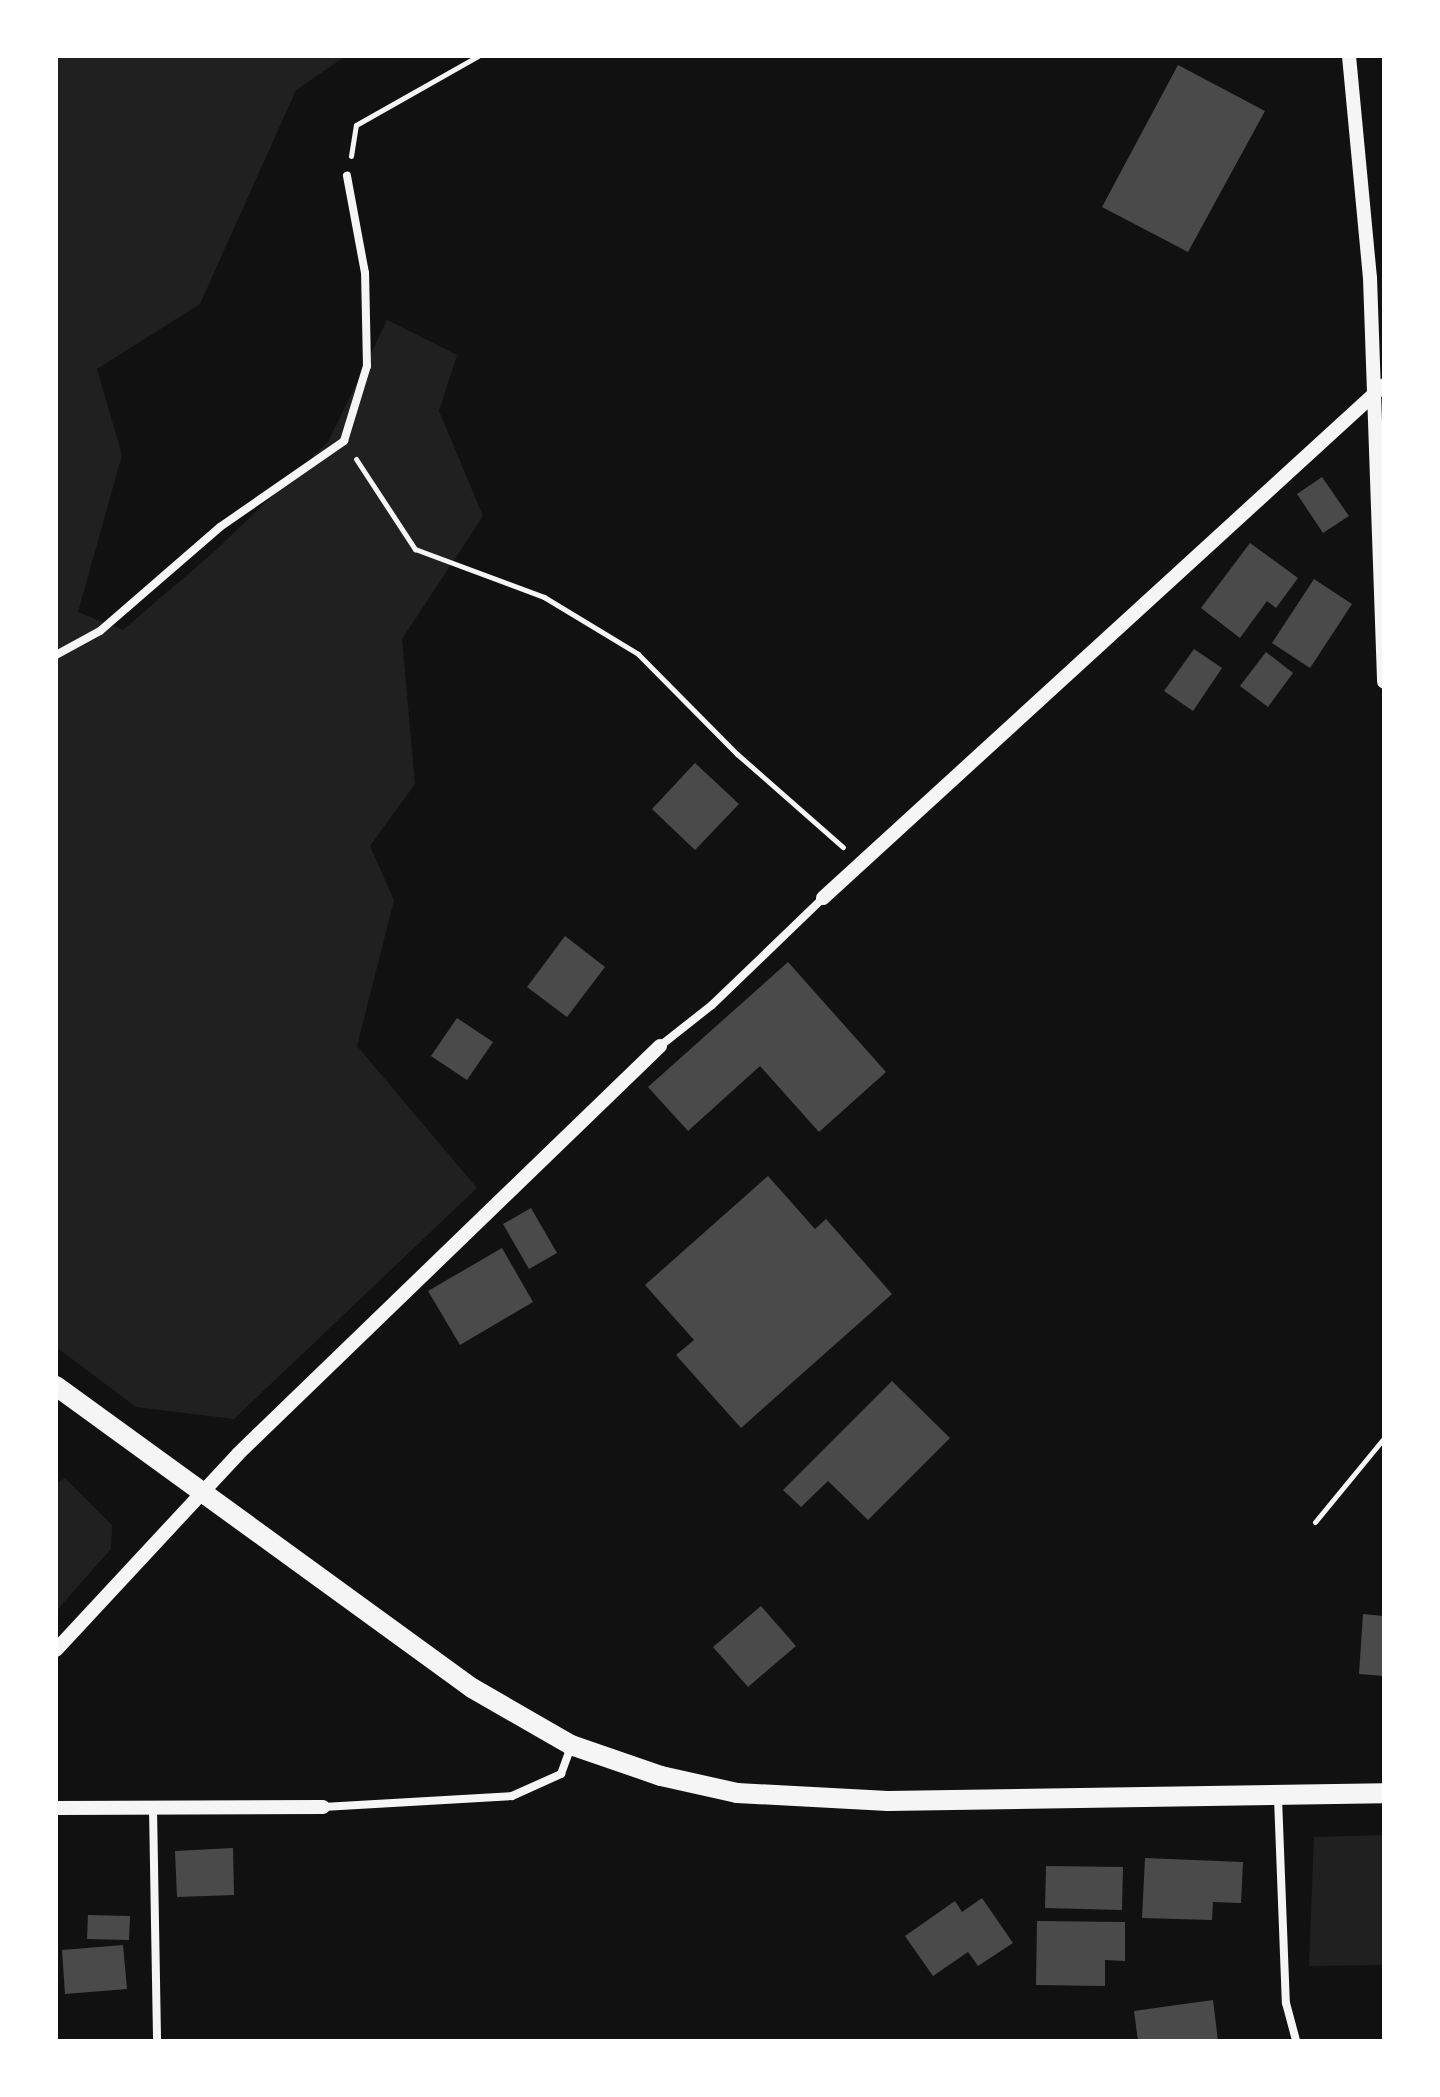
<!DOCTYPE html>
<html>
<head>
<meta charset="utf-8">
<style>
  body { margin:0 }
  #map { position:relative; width:1440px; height:2097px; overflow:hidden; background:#111; font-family:"Roboto Condensed",sans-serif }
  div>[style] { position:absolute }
  .green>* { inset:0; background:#202020 }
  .building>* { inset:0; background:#4a4a4a }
  .path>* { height:5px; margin:-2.5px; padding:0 2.5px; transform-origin:2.5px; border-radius:2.5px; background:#f5f5f5 }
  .minor>* { height:8px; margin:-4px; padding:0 4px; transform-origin:4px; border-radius:4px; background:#f5f5f5 }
  .tertiary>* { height:14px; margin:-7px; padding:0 7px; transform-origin:7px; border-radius:7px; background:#f5f5f5 }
  .primary>* { height:20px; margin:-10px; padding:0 10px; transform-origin:10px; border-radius:10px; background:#f5f5f5 }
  span { translate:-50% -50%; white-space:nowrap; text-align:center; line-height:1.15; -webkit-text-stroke:8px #fff; paint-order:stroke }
  .frame { position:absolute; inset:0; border:58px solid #fff; pointer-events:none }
</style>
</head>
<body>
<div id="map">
  <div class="green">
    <i style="clip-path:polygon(56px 56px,346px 56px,296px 90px,200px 304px,97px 369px,122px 455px,78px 612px,123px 630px,215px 551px,328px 442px,387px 320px,457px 355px,439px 411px,483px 516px,402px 639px,415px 784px,370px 846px,394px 900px,357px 1046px,477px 1188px,234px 1419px,136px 1407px,56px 1347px)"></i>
    <i style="clip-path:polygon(65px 1478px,112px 1525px,111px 1549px,56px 1611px,56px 1484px)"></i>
    <i style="clip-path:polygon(1384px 1835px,1384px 1965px,1309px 1966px,1314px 1837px)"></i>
  </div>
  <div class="building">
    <i style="clip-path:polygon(1178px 65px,1265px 111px,1188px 252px,1102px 207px)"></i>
    <i style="clip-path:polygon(1322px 477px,1349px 516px,1323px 533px,1297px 494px)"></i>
    <i style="clip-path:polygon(1250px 543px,1298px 578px,1276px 608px,1267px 601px,1240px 638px,1201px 608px)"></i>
    <i style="clip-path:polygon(1314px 579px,1352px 604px,1310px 668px,1272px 643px)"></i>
    <i style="clip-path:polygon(1194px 649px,1222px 668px,1193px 711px,1164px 691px)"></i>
    <i style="clip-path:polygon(1266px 652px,1293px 673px,1268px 707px,1240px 686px)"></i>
    <i style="clip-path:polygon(695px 763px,739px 804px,695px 850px,652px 809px)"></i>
    <i style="clip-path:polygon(565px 936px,605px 967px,567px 1017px,527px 987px)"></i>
    <i style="clip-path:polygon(788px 962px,886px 1072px,819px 1132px,760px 1066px,688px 1131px,648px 1087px)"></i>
    <i style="clip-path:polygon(457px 1018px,493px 1042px,467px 1080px,431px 1056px)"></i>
    <i style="clip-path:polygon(768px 1176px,815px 1229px,826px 1219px,892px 1294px,741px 1428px,676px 1355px,694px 1340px,645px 1285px)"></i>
    <i style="clip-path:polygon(531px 1208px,557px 1253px,529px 1269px,503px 1224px)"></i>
    <i style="clip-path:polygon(502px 1248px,533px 1302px,460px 1345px,428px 1291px)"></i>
    <i style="clip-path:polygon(892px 1381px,950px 1438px,868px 1520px,828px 1481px,801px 1507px,783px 1490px)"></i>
    <i style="clip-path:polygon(761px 1606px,796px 1646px,748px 1687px,713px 1647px)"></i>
    <i style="clip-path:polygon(1363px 1614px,1384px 1616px,1384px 1676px,1359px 1674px)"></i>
    <i style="clip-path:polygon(233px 1848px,234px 1895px,177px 1897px,175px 1851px)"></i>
    <i style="clip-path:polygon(1145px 1858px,1243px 1862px,1241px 1903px,1213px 1902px,1212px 1920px,1142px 1918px)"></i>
    <i style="clip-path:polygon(1046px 1866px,1123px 1867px,1122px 1910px,1045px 1908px)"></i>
    <i style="clip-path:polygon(982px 1898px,1013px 1943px,978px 1966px,968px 1952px,933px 1976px,905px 1936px,955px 1901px,962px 1912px)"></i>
    <i style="clip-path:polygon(88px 1915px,130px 1916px,129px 1940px,87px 1939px)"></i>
    <i style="clip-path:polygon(1037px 1921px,1125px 1922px,1125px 1961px,1105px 1960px,1105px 1986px,1036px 1985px)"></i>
    <i style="clip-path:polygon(123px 1945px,127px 1989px,65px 1994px,62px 1950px)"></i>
    <i style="clip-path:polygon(1213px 2000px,1218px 2041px,1138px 2041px,1134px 2011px)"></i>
  </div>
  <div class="path">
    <i style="left:351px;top:156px;width:31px;rotate:-81deg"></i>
    <i style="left:356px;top:125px;width:140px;rotate:-29.5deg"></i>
    <i style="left:356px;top:459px;width:108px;rotate:56.8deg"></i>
    <i style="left:415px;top:549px;width:138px;rotate:20.4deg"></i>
    <i style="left:544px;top:597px;width:110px;rotate:31.2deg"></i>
    <i style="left:638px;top:654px;width:141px;rotate:45.3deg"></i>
    <i style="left:737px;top:754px;width:141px;rotate:41.3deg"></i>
    <i style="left:1315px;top:1522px;width:109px;rotate:-50.6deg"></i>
  </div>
  <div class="minor">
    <i style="left:56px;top:655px;width:50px;rotate:-28.6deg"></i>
    <i style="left:100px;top:631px;width:159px;rotate:-40.9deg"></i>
    <i style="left:220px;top:527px;width:151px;rotate:-34.7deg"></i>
    <i style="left:344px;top:441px;width:78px;rotate:-73deg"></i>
    <i style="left:367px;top:366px;width:93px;rotate:-91.2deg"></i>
    <i style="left:365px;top:273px;width:99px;rotate:-100.5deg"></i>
    <i style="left:660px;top:1046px;width:66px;rotate:-38.3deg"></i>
    <i style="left:712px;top:1005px;width:154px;rotate:-43.9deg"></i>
    <i style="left:1278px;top:1798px;width:205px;rotate:87.8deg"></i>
    <i style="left:1286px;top:2003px;width:39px;rotate:75deg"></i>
    <i style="left:323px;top:1807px;width:189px;rotate:-3.3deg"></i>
    <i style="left:512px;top:1796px;width:54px;rotate:-24.2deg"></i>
    <i style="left:561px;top:1774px;width:30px;rotate:-70deg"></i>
    <i style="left:153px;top:1808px;width:233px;rotate:89deg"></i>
  </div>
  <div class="tertiary">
    <i style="left:1349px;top:56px;width:223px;rotate:84.6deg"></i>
    <i style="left:1370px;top:278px;width:404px;rotate:88deg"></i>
    <i style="left:823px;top:898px;width:760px;rotate:-42.44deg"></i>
    <i style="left:56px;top:1650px;width:267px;rotate:-47.1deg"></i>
    <i style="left:238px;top:1454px;width:587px;rotate:-44.03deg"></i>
    <i style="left:56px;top:1808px;width:267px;rotate:-0.2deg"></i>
  </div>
  <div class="primary">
    <i style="left:56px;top:1386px;width:514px;rotate:35.98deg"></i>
    <i style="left:472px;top:1688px;width:114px;rotate:29.9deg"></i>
    <i style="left:571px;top:1745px;width:95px;rotate:19deg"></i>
    <i style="left:661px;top:1776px;width:78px;rotate:12.6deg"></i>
    <i style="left:737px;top:1793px;width:151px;rotate:3deg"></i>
    <i style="left:888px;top:1801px;width:496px;rotate:-0.9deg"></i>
  </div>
  <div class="frame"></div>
</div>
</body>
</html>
